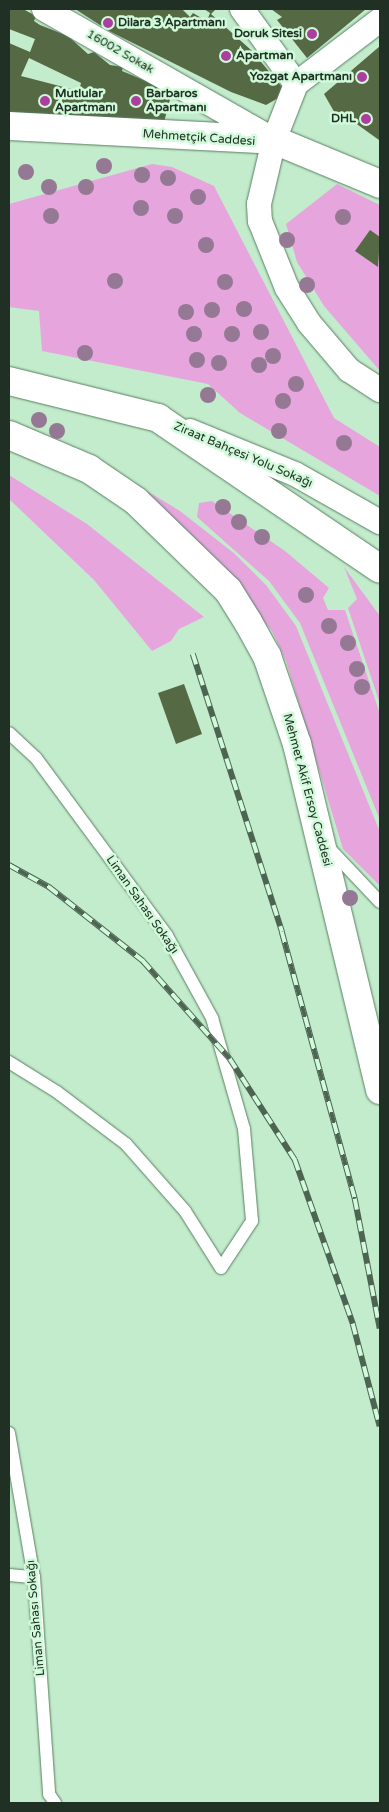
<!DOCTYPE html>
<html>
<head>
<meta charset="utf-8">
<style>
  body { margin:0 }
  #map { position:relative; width:389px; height:1812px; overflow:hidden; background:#c3eccc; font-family:"Varela Round",sans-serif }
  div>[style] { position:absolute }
  .green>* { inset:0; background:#e6a6dd }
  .building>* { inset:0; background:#556944 }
  .roads { filter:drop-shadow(0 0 1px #587e61) drop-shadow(0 0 1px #587e61) }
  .lane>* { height:12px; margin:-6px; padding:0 6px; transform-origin:6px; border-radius:6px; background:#fff }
  .street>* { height:24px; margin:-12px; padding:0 12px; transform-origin:12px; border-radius:12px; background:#fff }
  .secondary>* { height:28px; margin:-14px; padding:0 14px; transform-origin:14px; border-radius:14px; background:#fff }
  .rail>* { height:5.5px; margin-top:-2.75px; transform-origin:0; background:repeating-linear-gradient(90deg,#d0fad9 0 11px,#4d6453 0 22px); box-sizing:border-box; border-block:1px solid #4d6453 }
  .trees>* { width:16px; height:16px; margin:-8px; border-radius:50%; background:#947894 }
  .dots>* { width:14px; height:14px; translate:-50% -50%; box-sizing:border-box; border:2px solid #d0fad9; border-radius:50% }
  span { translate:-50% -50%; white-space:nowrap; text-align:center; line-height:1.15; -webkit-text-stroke:5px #d0fad9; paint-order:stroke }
  .poi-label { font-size:12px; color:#203024; font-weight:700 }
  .left { translate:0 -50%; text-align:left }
  .right { translate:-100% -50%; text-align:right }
  .street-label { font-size:12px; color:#203024 }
  .frame { position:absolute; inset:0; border:10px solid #203024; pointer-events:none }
</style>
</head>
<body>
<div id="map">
  <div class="green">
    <i style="clip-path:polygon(152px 164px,172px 167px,214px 186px,334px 418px,380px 447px,380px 496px,240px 413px,208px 384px,42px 351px,39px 311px,9px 307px,9px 204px)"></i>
    <i style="clip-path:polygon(337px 184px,380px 205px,380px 371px,324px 306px,297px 262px,286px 224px)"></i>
    <i style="clip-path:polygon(93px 458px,180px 511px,235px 554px,266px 585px,296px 626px,380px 832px,380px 886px,343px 849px,286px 661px,272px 631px,250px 604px)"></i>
    <i style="clip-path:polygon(9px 475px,87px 524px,204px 617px,179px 629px,171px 641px,152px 651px,94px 580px,9px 499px)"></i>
    <i style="clip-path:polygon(212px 501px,285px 551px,329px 588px,323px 598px,328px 610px,345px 610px,380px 714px,380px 820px,300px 623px,269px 581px,197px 517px,199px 503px)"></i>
    <i style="clip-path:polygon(344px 567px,380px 616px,380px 704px,348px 608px,357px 599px)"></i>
  </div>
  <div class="building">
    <i style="clip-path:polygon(evenodd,9px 9px,23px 9px,36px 16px,34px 21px,40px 25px,68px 36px,88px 54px,94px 52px,110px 65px,123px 67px,122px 71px,172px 92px,163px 126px,9px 117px,9px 43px,30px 52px,35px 39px,9px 29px,9px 9px,29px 58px,81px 83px,79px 91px,21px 76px,29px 58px)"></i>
    <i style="clip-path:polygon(75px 9px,182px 9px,190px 17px,193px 13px,203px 19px,200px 22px,205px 26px,210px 13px,204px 9px,216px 9px,211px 14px,251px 50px,287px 93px,266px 105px,231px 92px,111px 32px)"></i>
    <i style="clip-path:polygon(271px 9px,366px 9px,307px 58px,277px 20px,282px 17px)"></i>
    <i style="clip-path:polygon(380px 46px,380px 139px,379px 140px,340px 112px,336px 115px,324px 94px)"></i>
    <i style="clip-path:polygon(370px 230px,380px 237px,378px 267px,355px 251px)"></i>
    <i style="clip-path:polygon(184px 684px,202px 734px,176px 744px,158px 693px)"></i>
  </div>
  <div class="roads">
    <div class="lane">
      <i style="left:9px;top:733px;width:37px;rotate:43deg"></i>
      <i style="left:36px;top:758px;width:221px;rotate:53.6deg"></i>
      <i style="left:167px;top:936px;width:94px;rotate:61.2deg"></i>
      <i style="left:212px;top:1018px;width:116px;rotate:73.9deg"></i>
      <i style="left:244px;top:1129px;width:92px;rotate:85deg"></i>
      <i style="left:252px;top:1221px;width:56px;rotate:123.4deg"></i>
      <i style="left:221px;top:1268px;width:67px;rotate:-122.3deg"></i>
      <i style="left:185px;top:1211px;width:89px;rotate:-131.4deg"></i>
      <i style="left:126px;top:1144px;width:86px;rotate:-143deg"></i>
      <i style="left:57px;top:1092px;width:57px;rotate:-148deg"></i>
      <i style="left:327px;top:846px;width:77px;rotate:46.6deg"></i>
      <i style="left:9px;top:1433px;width:146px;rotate:80.2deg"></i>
      <i style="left:34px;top:1577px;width:218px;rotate:86deg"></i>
      <i style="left:49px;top:1794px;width:11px;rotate:56deg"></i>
      <i style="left:9px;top:1575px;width:25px;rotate:5deg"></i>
    </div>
    <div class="street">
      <i style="left:44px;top:9px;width:265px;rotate:29.7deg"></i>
      <i style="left:242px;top:9px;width:92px;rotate:54.2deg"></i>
      <i style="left:380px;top:20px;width:106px;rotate:142.7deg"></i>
      <i style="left:296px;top:84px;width:60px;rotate:111.4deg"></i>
      <i style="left:274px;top:140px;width:66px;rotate:103.2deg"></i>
      <i style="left:259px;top:204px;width:17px;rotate:87deg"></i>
      <i style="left:260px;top:221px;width:72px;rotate:68.1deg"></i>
      <i style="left:287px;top:288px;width:41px;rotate:57.8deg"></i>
      <i style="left:309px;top:323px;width:62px;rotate:49.6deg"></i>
      <i style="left:349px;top:370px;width:37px;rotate:33deg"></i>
      <i style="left:190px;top:431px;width:113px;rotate:22.3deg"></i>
      <i style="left:295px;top:474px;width:98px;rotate:29.5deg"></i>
    </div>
    <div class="secondary">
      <i style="left:9px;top:126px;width:265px;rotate:3deg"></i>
      <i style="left:274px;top:140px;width:115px;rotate:22.5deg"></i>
      <i style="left:9px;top:381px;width:154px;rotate:13.9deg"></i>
      <i style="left:158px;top:418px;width:268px;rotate:34.2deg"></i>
      <i style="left:9px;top:435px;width:87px;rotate:23deg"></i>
      <i style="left:89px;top:469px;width:57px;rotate:34.2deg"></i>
      <i style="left:136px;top:501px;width:128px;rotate:44.1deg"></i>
      <i style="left:228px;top:590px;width:38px;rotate:58deg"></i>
      <i style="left:248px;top:622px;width:39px;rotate:61deg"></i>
      <i style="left:267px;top:656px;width:93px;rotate:71.2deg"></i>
      <i style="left:297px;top:744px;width:356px;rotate:76.5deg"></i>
    </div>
  </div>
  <div class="rail">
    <i style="left:193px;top:654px;width:292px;rotate:72.2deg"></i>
    <i style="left:282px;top:932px;width:277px;rotate:74.7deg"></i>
    <i style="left:355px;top:1199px;width:132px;rotate:79.1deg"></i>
    <i style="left:9px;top:865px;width:46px;rotate:28.8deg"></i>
    <i style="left:49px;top:887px;width:120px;rotate:38.2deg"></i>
    <i style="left:143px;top:961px;width:131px;rotate:48.4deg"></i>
    <i style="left:230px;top:1059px;width:120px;rotate:57.2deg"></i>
    <i style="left:295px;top:1160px;width:174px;rotate:70.5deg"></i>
    <i style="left:353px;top:1324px;width:106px;rotate:75.3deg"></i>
  </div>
  <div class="trees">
    <i style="left:104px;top:166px"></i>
    <i style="left:26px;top:172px"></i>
    <i style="left:142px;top:175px"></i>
    <i style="left:168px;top:178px"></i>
    <i style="left:49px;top:187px"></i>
    <i style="left:86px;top:187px"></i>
    <i style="left:198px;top:197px"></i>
    <i style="left:141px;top:208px"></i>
    <i style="left:51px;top:216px"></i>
    <i style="left:175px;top:216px"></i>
    <i style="left:343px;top:217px"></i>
    <i style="left:287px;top:240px"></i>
    <i style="left:206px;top:245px"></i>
    <i style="left:115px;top:281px"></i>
    <i style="left:225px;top:282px"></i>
    <i style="left:307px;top:285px"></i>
    <i style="left:244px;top:309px"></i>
    <i style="left:212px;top:310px"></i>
    <i style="left:186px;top:312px"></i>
    <i style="left:261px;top:332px"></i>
    <i style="left:194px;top:334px"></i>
    <i style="left:232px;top:334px"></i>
    <i style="left:85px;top:353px"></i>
    <i style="left:273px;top:356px"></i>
    <i style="left:197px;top:360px"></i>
    <i style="left:219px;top:363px"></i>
    <i style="left:259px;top:365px"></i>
    <i style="left:296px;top:384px"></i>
    <i style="left:208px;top:395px"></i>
    <i style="left:283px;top:401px"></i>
    <i style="left:39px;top:420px"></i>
    <i style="left:57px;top:431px"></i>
    <i style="left:279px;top:431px"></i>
    <i style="left:344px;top:443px"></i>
    <i style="left:223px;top:507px"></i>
    <i style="left:239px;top:522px"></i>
    <i style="left:262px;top:537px"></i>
    <i style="left:306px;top:595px"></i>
    <i style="left:329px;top:626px"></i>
    <i style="left:348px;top:643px"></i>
    <i style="left:357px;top:669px"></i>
    <i style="left:362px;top:687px"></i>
    <i style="left:350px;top:898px"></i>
  </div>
  <div class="dots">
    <i style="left:108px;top:23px;background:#aa3f9f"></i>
    <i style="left:312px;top:34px;background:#aa3f9f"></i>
    <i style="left:226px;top:56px;background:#aa3f9f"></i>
    <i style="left:362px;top:77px;background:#aa3f9f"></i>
    <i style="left:45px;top:101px;background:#aa3f9f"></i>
    <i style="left:136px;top:101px;background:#aa3f9f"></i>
    <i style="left:366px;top:119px;background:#aa3f9f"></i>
  </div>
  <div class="poi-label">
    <span class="left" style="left:118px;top:23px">Dilara 3 Apartmanı</span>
    <span class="right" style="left:302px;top:34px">Doruk Sitesi</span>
    <span class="left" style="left:236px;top:56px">Apartman</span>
    <span class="right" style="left:352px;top:77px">Yozgat Apartmanı</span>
    <span class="left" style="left:55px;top:101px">Mutlular<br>Apartmanı</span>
    <span class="left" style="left:146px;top:101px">Barbaros<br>Apartmanı</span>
    <span class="right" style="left:356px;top:119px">DHL</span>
  </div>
  <div class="street-label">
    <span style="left:120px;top:52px;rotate:30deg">16002 Sokak</span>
    <span style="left:199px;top:138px;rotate:4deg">Mehmetçik Caddesi</span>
    <span style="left:243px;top:455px;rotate:23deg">Ziraat Bahçesi Yolu Sokağı</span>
    <span style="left:307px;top:790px;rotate:75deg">Mehmet Akif Ersoy Caddesi</span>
    <span style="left:142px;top:905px;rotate:55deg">Liman Sahası Sokağı</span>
    <span style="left:36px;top:1618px;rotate:-95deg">Liman Sahası Sokağı</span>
  </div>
  <div class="frame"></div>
</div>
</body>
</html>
